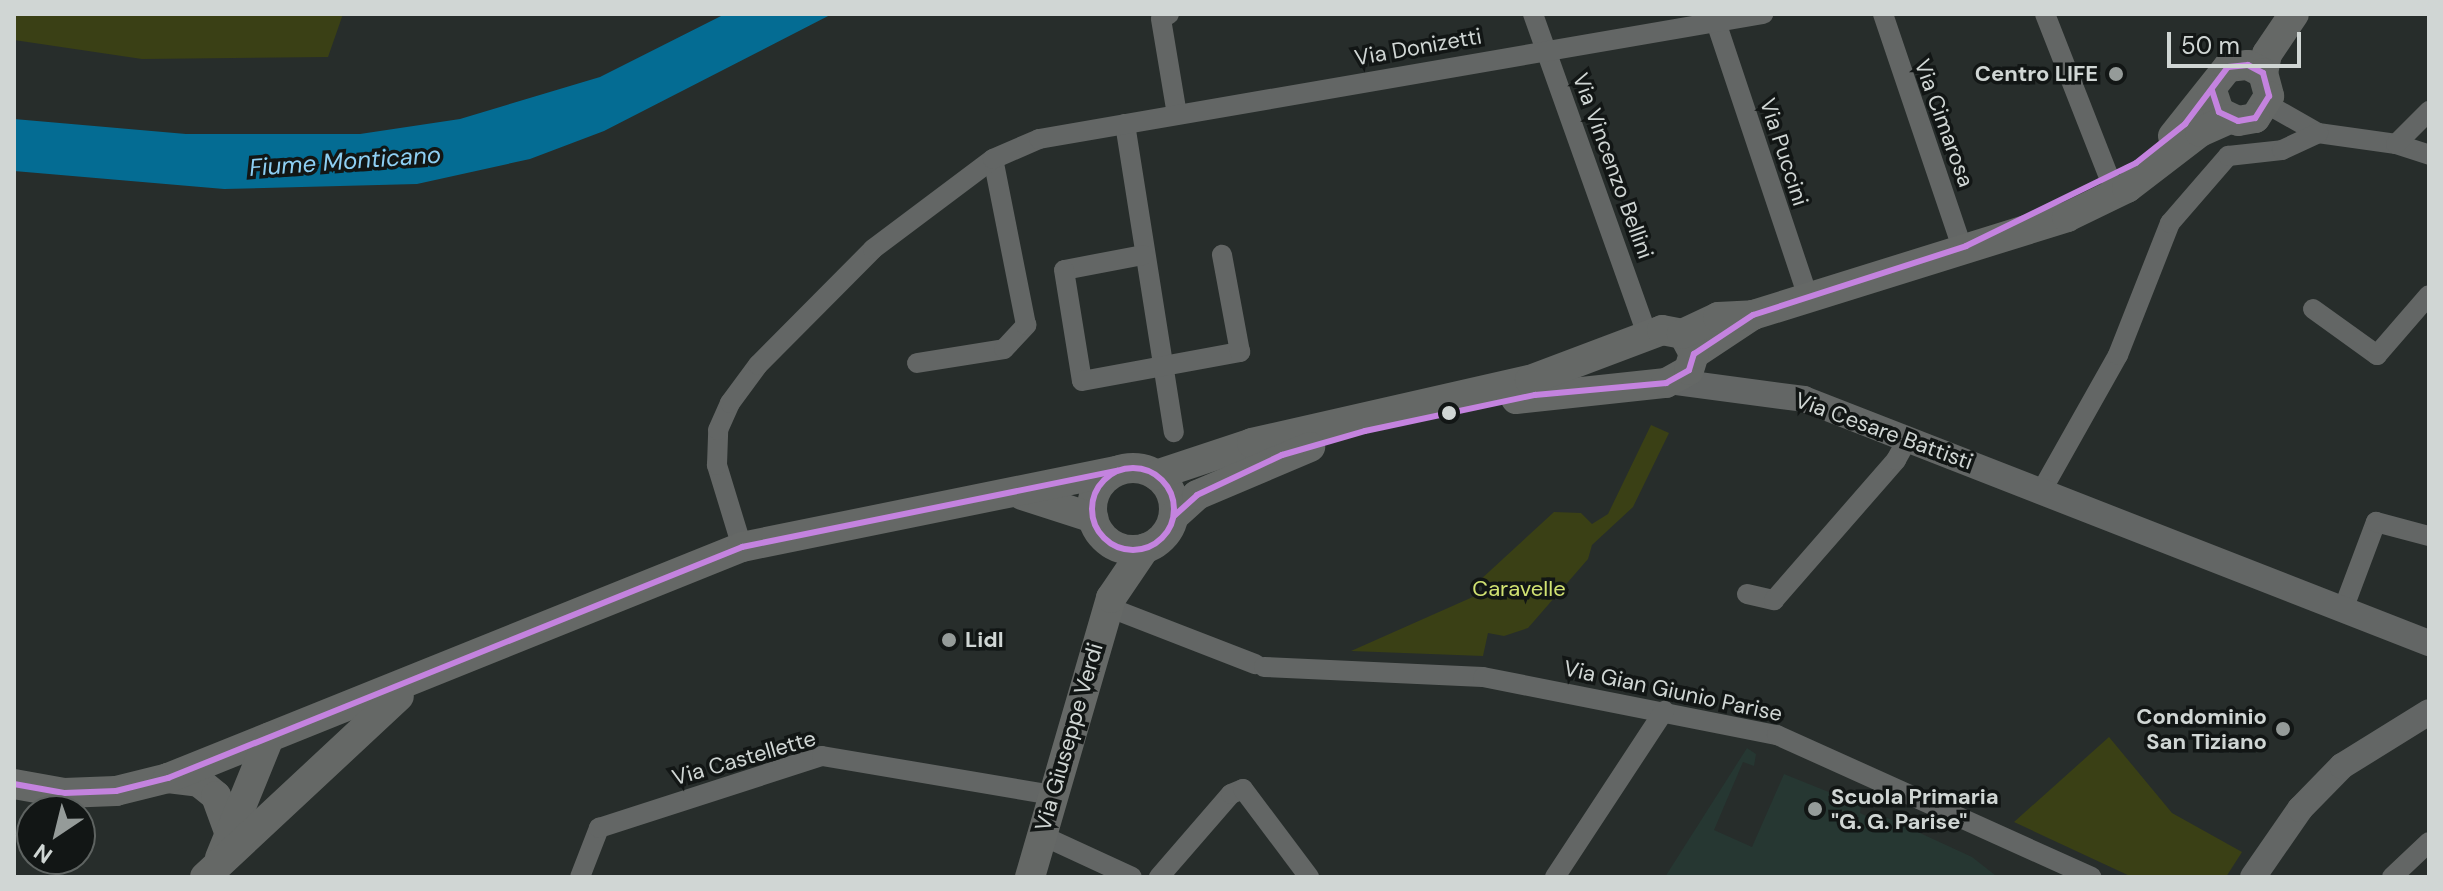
<!DOCTYPE html>
<html>
<head>
<meta charset="utf-8">
<style>
  body { margin:0 }
  #map { position:relative; width:2443px; height:891px; overflow:hidden; background:#272d2b; font-family:"DM Sans",sans-serif }
  div>[style] { position:absolute }
  .built>* { inset:0; background:#263732 }
  .green>* { inset:0; background:#3a4015 }
  .water>* { inset:0; background:#046c93 }
  .minor>* { height:20px; margin:-10px; padding:0 10px; transform-origin:10px; border-radius:10px; background:#636665 }
  .tertiary>* { height:26px; margin:-13px; padding:0 13px; transform-origin:13px; border-radius:13px; background:#636665 }
  .secondary>* { height:30px; margin:-15px; padding:0 15px; transform-origin:15px; border-radius:15px; background:#656866 }
  .secondary>.ring { margin:-15px; padding:0; box-sizing:content-box; background:none; border:30px solid #656866; border-radius:50% }
  .bus-1>* { height:6px; margin:-3px; padding:0 3px; transform-origin:3px; border-radius:3px; background:#c483df }
  .bus-1>.ring { margin:-3px; padding:0; box-sizing:content-box; background:none; border:6px solid #c483df; border-radius:50% }
  .dots>* { width:22px; height:22px; translate:-50% -50%; box-sizing:border-box; border:4px solid #121615; border-radius:50% }
  span { translate:-50% -50%; white-space:nowrap; text-align:center; line-height:1.15; -webkit-text-stroke:7px #121615; paint-order:stroke }
  .street-label { font-size:22px; color:#d0d6d4 }
  .poi-label { font-size:22px; color:#d0d6d4; font-weight:700 }
  .right { translate:-100% -50%; text-align:right }
  .left { translate:0 -50%; text-align:left }
  .park-label { font-size:22px; color:#d1e272 }
  .water-label { font-size:24px; color:#8ecff3; font-style:italic }
  .frame { position:absolute; inset:0; border:16px solid #d0d6d4; pointer-events:none }
  .north { position:absolute; left:16px; top:795px; width:80px; height:80px; box-sizing:border-box; background:#121615; border:2px solid #5e6361; border-radius:50%; rotate:215deg; font-size:22px; font-weight:700; line-height:32px; text-align:center; color:#d0d6d4 }
  .north::after { content:''; display:block; margin:auto; width:28px; height:36px; background:#959b99; clip-path:polygon(50% 0,100% 100%,50% 72%,0 100%) }
  .scale { position:absolute; left:2167px; top:32px; width:134px; height:36px; box-sizing:border-box; border:4px solid #d0d6d4; border-top:0; padding-left:10px; font-size:24px; line-height:28px; white-space:nowrap; color:#d0d6d4; -webkit-text-stroke:6px #121615; paint-order:stroke }
</style>
</head>
<body>
<div id="map">
  <div class="built">
    <i style="clip-path:polygon(1747px 748px,1756px 754px,1754px 766px,1743px 762px,1714px 830px,1752px 847px,1784px 774px,1861px 805px,1860px 813px,1874px 820px,1881px 815px,1972px 857px,1995px 875px,1665px 877px)"></i>
  </div>
  <div class="green">
    <i style="clip-path:polygon(14px 14px,343px 14px,328px 57px,142px 59px,14px 40px)"></i>
    <i style="clip-path:polygon(1651px 425px,1669px 433px,1633px 507px,1592px 545px,1588px 559px,1528px 628px,1504px 636px,1488px 633px,1483px 656px,1351px 651px,1484px 592px,1479px 581px,1554px 512px,1581px 513px,1592px 524px,1608px 514px)"></i>
    <i style="clip-path:polygon(2109px 737px,2172px 813px,2242px 852px,2226px 877px,2132px 877px,2014px 822px)"></i>
  </div>
  <div class="water">
    <i style="clip-path:polygon(725px 14px,832px 14px,604px 131px,530px 159px,417px 184px,224px 189px,14px 171px,14px 119px,186px 134px,360px 134px,460px 119px,600px 77px)"></i>
  </div>
  <div class="minor">
    <i style="left:1169px;top:14px;width:9px;rotate:148deg"></i>
    <i style="left:1161px;top:19px;width:97px;rotate:80.5deg"></i>
    <i style="left:1533px;top:14px;width:340px;rotate:70.4deg"></i>
    <i style="left:1883px;top:14px;width:246px;rotate:71.3deg"></i>
    <i style="left:2045px;top:14px;width:175px;rotate:68.6deg"></i>
    <i style="left:1716px;top:22px;width:290px;rotate:71.5deg"></i>
    <i style="left:2267px;top:104px;width:59px;rotate:29.6deg"></i>
    <i style="left:2318px;top:133px;width:79px;rotate:8deg"></i>
    <i style="left:2396px;top:144px;width:35px;rotate:18deg"></i>
    <i style="left:1125px;top:124px;width:312px;rotate:81deg"></i>
    <i style="left:2396px;top:144px;width:47px;rotate:-45deg"></i>
    <i style="left:1143px;top:255px;width:80px;rotate:169.2deg"></i>
    <i style="left:1064px;top:270px;width:112px;rotate:80.8deg"></i>
    <i style="left:1082px;top:381px;width:161px;rotate:-10.4deg"></i>
    <i style="left:1240px;top:352px;width:99px;rotate:-100.5deg"></i>
    <i style="left:2313px;top:309px;width:79px;rotate:35.7deg"></i>
    <i style="left:2377px;top:355px;width:79px;rotate:-49.1deg"></i>
    <i style="left:917px;top:363px;width:88px;rotate:-9.1deg"></i>
    <i style="left:1004px;top:349px;width:33px;rotate:-47deg"></i>
    <i style="left:1026px;top:325px;width:169px;rotate:-101.2deg"></i>
    <i style="left:2042px;top:490px;width:155px;rotate:-60.6deg"></i>
    <i style="left:2118px;top:355px;width:142px;rotate:-68.5deg"></i>
    <i style="left:2170px;top:223px;width:89px;rotate:-49.1deg"></i>
    <i style="left:2228px;top:156px;width:54px;rotate:-6.3deg"></i>
    <i style="left:2282px;top:150px;width:40px;rotate:-25deg"></i>
    <i style="left:742px;top:547px;width:86px;rotate:-107deg"></i>
    <i style="left:717px;top:465px;width:35px;rotate:-88deg"></i>
    <i style="left:718px;top:430px;width:30px;rotate:-66deg"></i>
    <i style="left:730px;top:403px;width:47px;rotate:-53.6deg"></i>
    <i style="left:758px;top:365px;width:163px;rotate:-45.2deg"></i>
    <i style="left:873px;top:249px;width:150px;rotate:-36.9deg"></i>
    <i style="left:993px;top:159px;width:50px;rotate:-23.5deg"></i>
    <i style="left:1039px;top:139px;width:735px;rotate:-9.8deg"></i>
    <i style="left:1747px;top:594px;width:28px;rotate:13deg"></i>
    <i style="left:1774px;top:600px;width:186px;rotate:-48.9deg"></i>
    <i style="left:1896px;top:460px;width:25px;rotate:-61deg"></i>
    <i style="left:1108px;top:607px;width:158px;rotate:21.2deg"></i>
    <i style="left:2344px;top:607px;width:91px;rotate:-69.4deg"></i>
    <i style="left:2376px;top:522px;width:55px;rotate:14.8deg"></i>
    <i style="left:1264px;top:667px;width:219px;rotate:2.6deg"></i>
    <i style="left:1483px;top:677px;width:300px;rotate:11.2deg"></i>
    <i style="left:1777px;top:735px;width:345px;rotate:24.3deg"></i>
    <i style="left:1041px;top:835px;width:100px;rotate:24.8deg"></i>
    <i style="left:580px;top:877px;width:53px;rotate:-68.8deg"></i>
    <i style="left:599px;top:828px;width:234px;rotate:-17.9deg"></i>
    <i style="left:822px;top:756px;width:233px;rotate:9.6deg"></i>
    <i style="left:1159px;top:877px;width:110px;rotate:-49.1deg"></i>
    <i style="left:1231px;top:794px;width:13px;rotate:-23deg"></i>
    <i style="left:1243px;top:789px;width:110px;rotate:53.1deg"></i>
    <i style="left:1555px;top:877px;width:199px;rotate:-56.7deg"></i>
    <i style="left:2392px;top:877px;width:51px;rotate:-43.4deg"></i>
  </div>
  <div class="tertiary">
    <i style="left:1669px;top:381px;width:136px;rotate:7.6deg"></i>
    <i style="left:1804px;top:399px;width:671px;rotate:21.33deg"></i>
    <i style="left:2253px;top:877px;width:83px;rotate:-55.3deg"></i>
    <i style="left:2300px;top:809px;width:60px;rotate:-45.7deg"></i>
    <i style="left:2342px;top:766px;width:102px;rotate:-31.8deg"></i>
  </div>
  <div class="secondary">
    <i style="left:2263px;top:73px;width:19px;rotate:-78deg"></i>
    <i style="left:2267px;top:54px;width:48px;rotate:-56deg"></i>
    <i style="left:2173px;top:136px;width:88px;rotate:-51.4deg"></i>
    <i style="left:2228px;top:67px;width:20px;rotate:-6deg"></i>
    <i style="left:2248px;top:65px;width:17px;rotate:28deg"></i>
    <i style="left:2263px;top:73px;width:24px;rotate:75deg"></i>
    <i style="left:2269px;top:96px;width:26px;rotate:122deg"></i>
    <i style="left:2255px;top:118px;width:17px;rotate:170deg"></i>
    <i style="left:2238px;top:121px;width:21px;rotate:-155deg"></i>
    <i style="left:2219px;top:112px;width:23px;rotate:-108deg"></i>
    <i style="left:1694px;top:354px;width:71px;rotate:-33.5deg"></i>
    <i style="left:1753px;top:315px;width:329px;rotate:-17.3deg"></i>
    <i style="left:2067px;top:217px;width:67px;rotate:-25.8deg"></i>
    <i style="left:2127px;top:188px;width:92px;rotate:-37.5deg"></i>
    <i style="left:2200px;top:132px;width:32px;rotate:-24deg"></i>
    <i style="left:1516px;top:399px;width:151px;rotate:-6.1deg"></i>
    <i style="left:1666px;top:383px;width:26px;rotate:-29deg"></i>
    <i style="left:1689px;top:370px;width:17px;rotate:-73deg"></i>
    <i style="left:1694px;top:354px;width:17px;rotate:-118deg"></i>
    <i class="ring" style="left:1092px;top:468px;width:52px;height:52px"></i>
    <i style="left:1156px;top:475px;width:101px;rotate:-18.4deg"></i>
    <i style="left:1252px;top:443px;width:285px;rotate:-12.8deg"></i>
    <i style="left:1530px;top:380px;width:141px;rotate:-20.7deg"></i>
    <i style="left:1662px;top:330px;width:20px;rotate:11deg"></i>
    <i style="left:1682px;top:334px;width:40px;rotate:-25deg"></i>
    <i style="left:1718px;top:317px;width:35px;rotate:-3deg"></i>
    <i style="left:1022px;top:495px;width:75px;rotate:17.9deg"></i>
    <i style="left:1174px;top:516px;width:31px;rotate:-42deg"></i>
    <i style="left:1197px;top:495px;width:123px;rotate:-23deg"></i>
    <i style="left:168px;top:778px;width:31px;rotate:7deg"></i>
    <i style="left:199px;top:782px;width:22px;rotate:39deg"></i>
    <i style="left:216px;top:796px;width:38px;rotate:70deg"></i>
    <i style="left:14px;top:784px;width:51px;rotate:10.2deg"></i>
    <i style="left:64px;top:793px;width:52px;rotate:-2.2deg"></i>
    <i style="left:116px;top:791px;width:54px;rotate:-14deg"></i>
    <i style="left:168px;top:778px;width:619px;rotate:-21.92deg"></i>
    <i style="left:742px;top:547px;width:383px;rotate:-11.5deg"></i>
    <i style="left:220px;top:858px;width:130px;rotate:-67.8deg"></i>
    <i style="left:205px;top:877px;width:265px;rotate:-43deg"></i>
    <i style="left:1030px;top:877px;width:291px;rotate:-73.8deg"></i>
    <i style="left:1111px;top:598px;width:60px;rotate:-55.8deg"></i>
  </div>
  <div class="bus-1">
    <i class="ring" style="left:1092px;top:468px;width:76px;height:76px"></i>
    <i style="left:1174px;top:516px;width:31px;rotate:-42deg"></i>
    <i style="left:1197px;top:495px;width:94px;rotate:-25.2deg"></i>
    <i style="left:1282px;top:455px;width:86px;rotate:-16.1deg"></i>
    <i style="left:1365px;top:431px;width:174px;rotate:-12deg"></i>
    <i style="left:1535px;top:395px;width:132px;rotate:-5.2deg"></i>
    <i style="left:1666px;top:383px;width:26px;rotate:-29deg"></i>
    <i style="left:1689px;top:370px;width:17px;rotate:-73deg"></i>
    <i style="left:1694px;top:354px;width:71px;rotate:-33.5deg"></i>
    <i style="left:1753px;top:315px;width:224px;rotate:-17.9deg"></i>
    <i style="left:1966px;top:246px;width:189px;rotate:-26deg"></i>
    <i style="left:2136px;top:163px;width:63px;rotate:-38.5deg"></i>
    <i style="left:2185px;top:124px;width:71px;rotate:-53deg"></i>
    <i style="left:2228px;top:67px;width:20px;rotate:-6deg"></i>
    <i style="left:2248px;top:65px;width:17px;rotate:28deg"></i>
    <i style="left:2263px;top:73px;width:24px;rotate:75deg"></i>
    <i style="left:2269px;top:96px;width:26px;rotate:122deg"></i>
    <i style="left:2255px;top:118px;width:17px;rotate:170deg"></i>
    <i style="left:2238px;top:121px;width:21px;rotate:-155deg"></i>
    <i style="left:2219px;top:112px;width:23px;rotate:-108deg"></i>
    <i style="left:14px;top:784px;width:51px;rotate:10.2deg"></i>
    <i style="left:64px;top:793px;width:52px;rotate:-2.2deg"></i>
    <i style="left:116px;top:791px;width:54px;rotate:-14deg"></i>
    <i style="left:168px;top:778px;width:619px;rotate:-21.92deg"></i>
    <i style="left:742px;top:547px;width:383px;rotate:-11.5deg"></i>
  </div>
  <div class="dots">
    <i style="left:2116px;top:74px;background:#959b99"></i>
    <i style="left:1449px;top:413px;background:#d0d6d4"></i>
    <i style="left:949px;top:640px;background:#959b99"></i>
    <i style="left:2283px;top:729px;background:#959b99"></i>
    <i style="left:1815px;top:809px;background:#959b99"></i>
  </div>
  <div class="street-label">
    <span style="left:1418px;top:47px;rotate:-10deg">Via Donizetti</span>
    <span style="left:1944px;top:123px;rotate:70deg">Via Cimarosa</span>
    <span style="left:1784px;top:152px;rotate:72deg">Via Puccini</span>
    <span style="left:1613px;top:166px;rotate:70deg">Via Vincenzo Bellini</span>
    <span style="left:1884px;top:431px;rotate:20deg">Via Cesare Battisti</span>
    <span style="left:1673px;top:691px;rotate:12deg">Via Gian Giunio Parise</span>
    <span style="left:1069px;top:737px;rotate:-74deg">Via Giuseppe Verdi</span>
    <span style="left:744px;top:758px;rotate:-16deg">Via Castellette</span>
  </div>
  <div class="poi-label">
    <span class="right" style="left:2098px;top:74px">Centro LIFE</span>
    <span class="left" style="left:965px;top:640px">Lidl</span>
    <span class="right" style="left:2267px;top:729px">Condominio<br>San Tiziano</span>
    <span class="left" style="left:1831px;top:809px">Scuola Primaria<br>"G. G. Parise"</span>
  </div>
  <div class="park-label">
    <span style="left:1519px;top:589px">Caravelle</span>
  </div>
  <div class="water-label">
    <span style="left:345px;top:161px;rotate:-4deg">Fiume Monticano</span>
  </div>
  <div class="frame"></div>
  <div class="north">N</div>
  <div class="scale">50 m</div>
</div>
</body>
</html>
